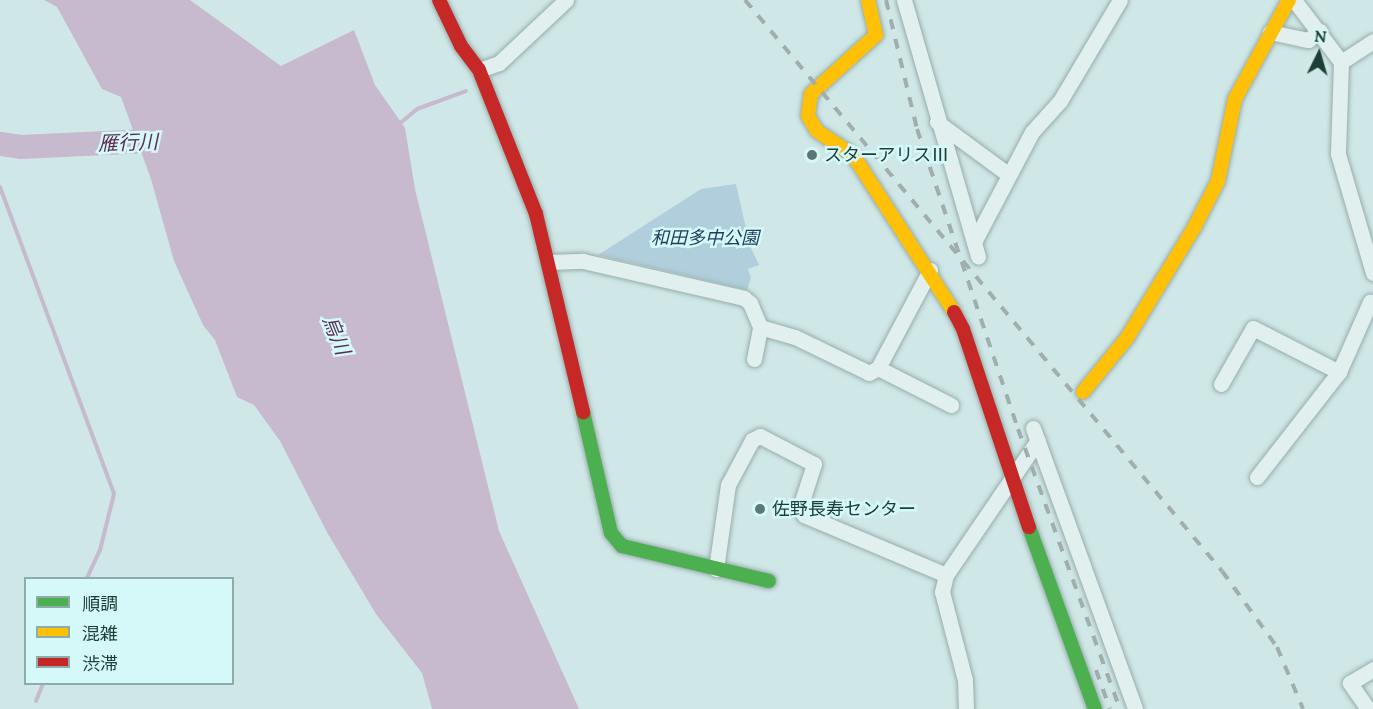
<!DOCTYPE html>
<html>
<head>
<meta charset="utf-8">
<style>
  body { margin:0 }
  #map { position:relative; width:1373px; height:709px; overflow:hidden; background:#cfe7e7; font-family:Lora,"Noto Sans JP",serif }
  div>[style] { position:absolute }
  .green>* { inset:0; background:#b0cedb }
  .water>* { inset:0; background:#c7bace }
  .stream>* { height:4px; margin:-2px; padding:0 2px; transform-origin:2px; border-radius:2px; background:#c7bace }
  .river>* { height:24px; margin:-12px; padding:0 12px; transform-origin:12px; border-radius:12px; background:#c7bace }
  .roads { filter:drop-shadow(0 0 2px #97adaa) drop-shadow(0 0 2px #97adaa) }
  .street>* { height:15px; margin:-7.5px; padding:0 7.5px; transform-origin:7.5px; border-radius:7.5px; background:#e1efef }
  .fast>* { height:14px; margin:-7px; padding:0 7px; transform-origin:7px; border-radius:7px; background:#4caf50 }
  .slow>* { height:14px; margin:-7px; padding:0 7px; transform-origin:7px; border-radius:7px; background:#ffc107 }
  .jam>* { height:14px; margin:-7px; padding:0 7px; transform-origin:7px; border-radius:7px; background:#c62828 }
  .rail>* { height:4px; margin-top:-2px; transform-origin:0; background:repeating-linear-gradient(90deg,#a1aead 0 10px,transparent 0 20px) }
  .dots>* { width:16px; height:16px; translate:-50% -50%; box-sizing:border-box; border:3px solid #d5f8f8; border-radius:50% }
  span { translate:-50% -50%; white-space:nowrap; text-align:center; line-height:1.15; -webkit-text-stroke:5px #d5f8f8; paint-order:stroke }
  .poi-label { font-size:18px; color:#1e3d36 }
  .left { translate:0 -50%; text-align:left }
  .park-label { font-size:18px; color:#233d5b; font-style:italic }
  .water-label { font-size:20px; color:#5e2c52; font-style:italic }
  .legend { position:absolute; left:24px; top:577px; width:210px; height:108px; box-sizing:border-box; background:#d5f8f8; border:2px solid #8cadaa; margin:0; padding:8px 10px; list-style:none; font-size:18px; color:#1e3d36 }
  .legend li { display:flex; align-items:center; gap:12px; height:30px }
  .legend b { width:30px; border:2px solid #8cadaa }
  .north { position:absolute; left:1289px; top:24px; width:60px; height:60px; -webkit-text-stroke:4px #d5f8f8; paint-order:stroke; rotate:5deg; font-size:16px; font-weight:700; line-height:24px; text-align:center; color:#1e3d36 }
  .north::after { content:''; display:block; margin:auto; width:21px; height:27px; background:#1e3d36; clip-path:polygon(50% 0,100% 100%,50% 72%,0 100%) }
</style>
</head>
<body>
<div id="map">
  <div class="green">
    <i style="clip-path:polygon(736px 184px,750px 246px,759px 265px,748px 269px,751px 278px,747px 290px,598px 255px,701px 189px)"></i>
  </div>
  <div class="water">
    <i style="clip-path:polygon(44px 0,190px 0,281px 66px,354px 30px,375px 85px,405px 128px,415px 189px,499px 531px,579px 709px,432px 709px,422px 673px,376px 614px,328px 534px,280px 441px,254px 405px,237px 397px,215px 340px,203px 325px,174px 261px,151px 179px,121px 97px,102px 89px,57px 7px)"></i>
  </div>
  <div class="stream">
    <i style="left:398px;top:125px;width:25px;rotate:-40deg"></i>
    <i style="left:417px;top:109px;width:52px;rotate:-20.2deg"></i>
    <i style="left:0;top:187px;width:327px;rotate:69.6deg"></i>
    <i style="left:114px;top:494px;width:58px;rotate:104deg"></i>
    <i style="left:100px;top:550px;width:31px;rotate:115deg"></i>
    <i style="left:36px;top:701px;width:18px;rotate:-68deg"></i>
  </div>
  <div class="river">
    <i style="left:0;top:144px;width:21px;rotate:8deg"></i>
    <i style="left:21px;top:147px;width:148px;rotate:-2.7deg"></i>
  </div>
  <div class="roads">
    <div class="street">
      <i style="left:904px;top:0;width:267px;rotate:73.9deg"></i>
      <i style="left:1294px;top:0;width:78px;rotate:52.8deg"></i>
      <i style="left:1341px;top:62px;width:92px;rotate:91.9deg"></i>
      <i style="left:1338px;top:154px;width:124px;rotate:73.6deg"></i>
      <i style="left:1270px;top:32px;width:39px;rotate:12deg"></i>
      <i style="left:1308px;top:40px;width:15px;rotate:-37deg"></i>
      <i style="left:1341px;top:62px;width:38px;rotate:-33deg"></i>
      <i style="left:479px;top:70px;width:21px;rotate:-19deg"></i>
      <i style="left:499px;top:63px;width:92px;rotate:-43.2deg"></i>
      <i style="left:937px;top:122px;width:89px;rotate:36.4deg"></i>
      <i style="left:974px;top:242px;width:124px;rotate:-62.2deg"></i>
      <i style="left:1032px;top:132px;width:42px;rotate:-47.9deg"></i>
      <i style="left:1060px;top:101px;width:117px;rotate:-59.3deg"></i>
      <i style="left:549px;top:262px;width:34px;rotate:-2deg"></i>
      <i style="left:583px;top:261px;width:165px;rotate:12.9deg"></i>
      <i style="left:744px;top:298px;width:8px;rotate:40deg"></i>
      <i style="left:750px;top:303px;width:26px;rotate:67deg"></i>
      <i style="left:760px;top:327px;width:36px;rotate:16deg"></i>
      <i style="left:795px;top:337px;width:82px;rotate:25.9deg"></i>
      <i style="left:869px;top:373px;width:10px;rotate:-29deg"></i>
      <i style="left:878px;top:368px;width:111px;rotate:-62deg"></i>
      <i style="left:754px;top:359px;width:33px;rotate:-79deg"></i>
      <i style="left:878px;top:368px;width:82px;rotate:26.9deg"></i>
      <i style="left:1221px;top:384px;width:64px;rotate:-60.3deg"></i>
      <i style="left:1253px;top:328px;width:97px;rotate:27.1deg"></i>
      <i style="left:1033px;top:428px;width:299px;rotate:70deg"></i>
      <i style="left:1257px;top:477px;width:133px;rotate:-52deg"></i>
      <i style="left:1339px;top:372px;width:77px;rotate:-66.1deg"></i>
      <i style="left:716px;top:569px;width:85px;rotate:-81.9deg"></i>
      <i style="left:728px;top:485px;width:51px;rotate:-61.9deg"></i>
      <i style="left:752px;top:440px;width:9px;rotate:-27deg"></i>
      <i style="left:760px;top:436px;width:61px;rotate:27.4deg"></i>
      <i style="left:814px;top:464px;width:45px;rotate:108deg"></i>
      <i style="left:800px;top:507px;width:9px;rotate:63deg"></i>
      <i style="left:804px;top:515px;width:154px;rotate:22.9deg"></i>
      <i style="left:966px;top:709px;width:29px;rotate:-92deg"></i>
      <i style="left:965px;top:680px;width:91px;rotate:-104.6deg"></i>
      <i style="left:942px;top:592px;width:17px;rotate:-77deg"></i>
      <i style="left:946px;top:575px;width:163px;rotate:-55.7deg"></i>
      <i style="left:1368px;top:709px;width:32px;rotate:-125deg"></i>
      <i style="left:1350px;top:683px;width:27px;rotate:-31deg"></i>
    </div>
    <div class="fast">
      <i style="left:583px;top:412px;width:124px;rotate:77deg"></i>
      <i style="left:611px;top:533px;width:17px;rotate:50deg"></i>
      <i style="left:622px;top:546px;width:151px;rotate:13.4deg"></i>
      <i style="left:1029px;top:527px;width:194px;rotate:70.1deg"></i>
    </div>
    <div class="slow">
      <i style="left:868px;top:0;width:36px;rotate:77deg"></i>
      <i style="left:876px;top:35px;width:88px;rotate:137.8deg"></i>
      <i style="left:811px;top:94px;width:22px;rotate:98deg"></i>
      <i style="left:808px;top:116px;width:17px;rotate:59deg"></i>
      <i style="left:817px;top:131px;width:43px;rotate:33.7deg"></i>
      <i style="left:853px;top:155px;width:187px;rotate:57.2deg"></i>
      <i style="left:1083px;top:392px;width:70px;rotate:-50.8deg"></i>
      <i style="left:1127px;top:338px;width:131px;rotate:-58.7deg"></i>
      <i style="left:1195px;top:226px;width:51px;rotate:-62.9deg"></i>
      <i style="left:1218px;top:181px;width:84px;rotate:-78.3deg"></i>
      <i style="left:1235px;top:99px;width:113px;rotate:-61.4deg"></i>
    </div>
    <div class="jam">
      <i style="left:439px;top:0;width:51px;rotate:64.4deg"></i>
      <i style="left:461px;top:46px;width:30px;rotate:53deg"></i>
      <i style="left:479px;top:70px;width:155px;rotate:68.4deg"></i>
      <i style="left:536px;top:214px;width:204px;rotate:76.6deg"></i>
      <i style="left:954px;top:312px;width:19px;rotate:62deg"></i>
      <i style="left:963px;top:329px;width:209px;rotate:71.6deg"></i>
    </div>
  </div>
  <div class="rail">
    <i style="left:745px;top:0;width:744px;rotate:50.13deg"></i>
    <i style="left:1222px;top:571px;width:94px;rotate:54.1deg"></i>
    <i style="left:1277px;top:647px;width:67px;rotate:67.2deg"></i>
    <i style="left:886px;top:0;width:133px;rotate:76.5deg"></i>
    <i style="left:917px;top:129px;width:317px;rotate:71.4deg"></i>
    <i style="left:1018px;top:429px;width:298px;rotate:70deg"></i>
    <i style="left:1096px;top:670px;width:41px;rotate:70.3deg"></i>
  </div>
  <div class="dots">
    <i style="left:812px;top:155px;background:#5c7874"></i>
    <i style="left:760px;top:509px;background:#5c7874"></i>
  </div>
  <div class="poi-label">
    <span class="left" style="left:824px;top:155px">スターアリスⅢ</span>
    <span class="left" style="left:772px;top:509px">佐野長寿センター</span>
  </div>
  <div class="park-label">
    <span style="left:705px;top:238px">和田多中公園</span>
  </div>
  <div class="water-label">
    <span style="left:128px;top:142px;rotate:-2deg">雁行川</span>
    <span style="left:337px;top:335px;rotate:68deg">烏川</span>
  </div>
  <ul class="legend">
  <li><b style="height:8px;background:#4caf50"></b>順調</li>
  <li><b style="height:8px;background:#ffc107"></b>混雑</li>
  <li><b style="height:8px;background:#c62828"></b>渋滞</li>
  </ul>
  <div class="north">N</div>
</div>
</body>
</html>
